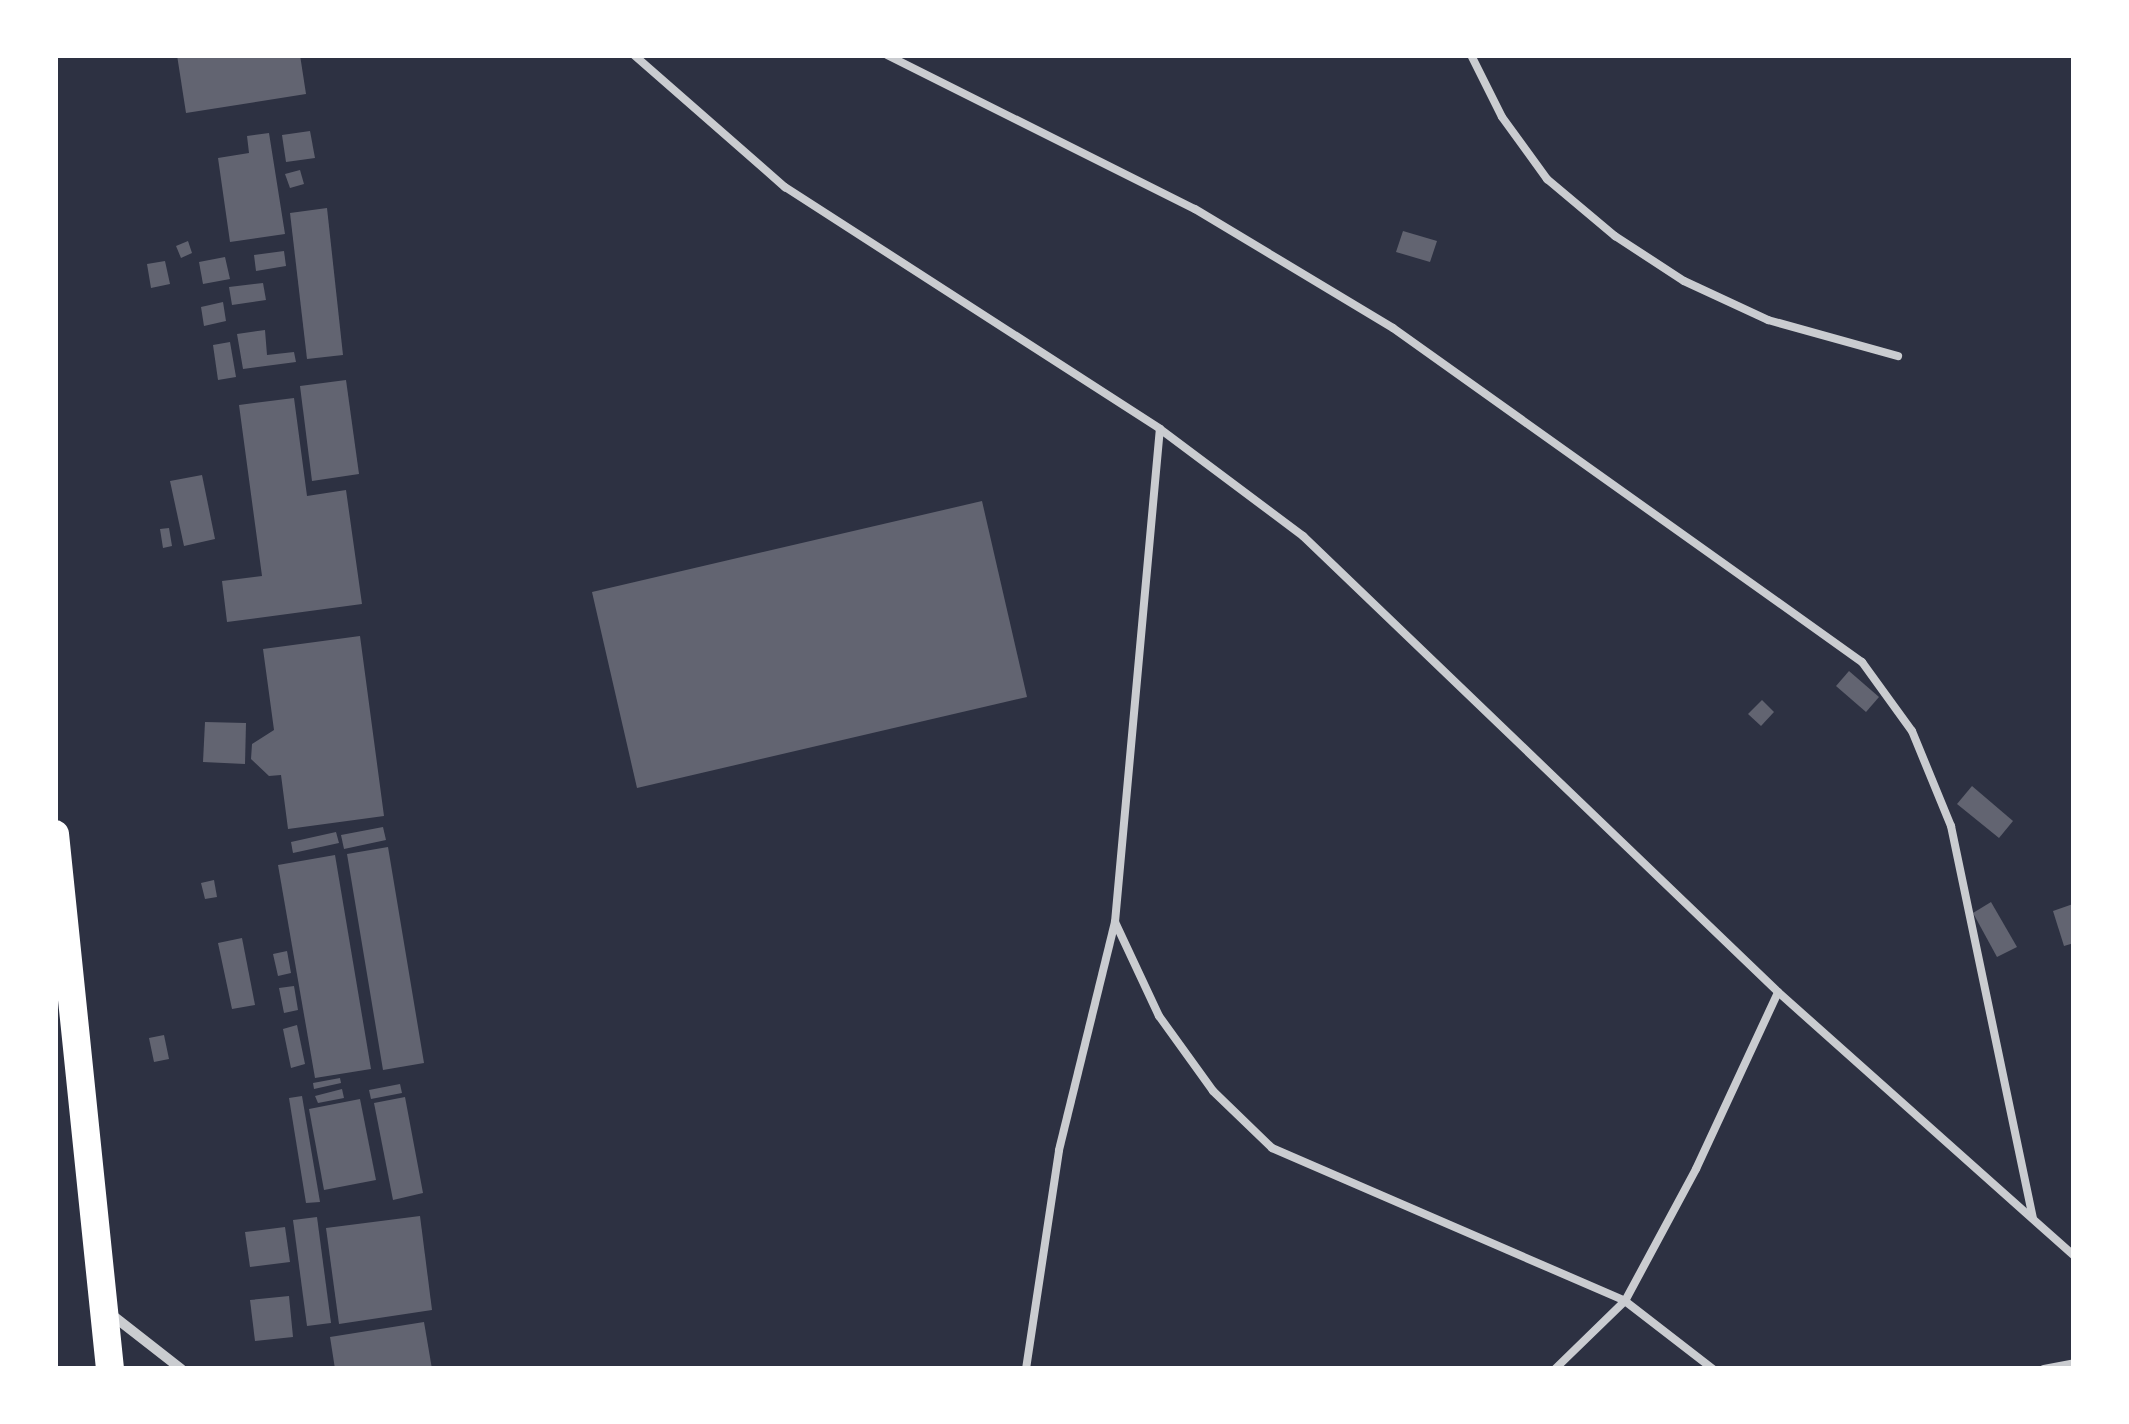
<!DOCTYPE html>
<html>
<head>
<meta charset="utf-8">
<style>
  body { margin:0 }
  #map { position:relative; width:2129px; height:1424px; overflow:hidden; background:#2d3142; font-family:"Alegreya Sans",sans-serif }
  div>[style] { position:absolute }
  .building>* { inset:0; background:#626471 }
  .service>* { height:8px; margin:-4px; padding:0 4px; transform-origin:4px; border-radius:4px; background:#caccd0 }
  .minor>* { height:10px; margin:-5px; padding:0 5px; transform-origin:5px; border-radius:5px; background:#caccd0 }
  .trunk>* { height:28px; margin:-14px; padding:0 14px; transform-origin:14px; border-radius:14px; background:#fff }
  span { translate:-50% -50%; white-space:nowrap; text-align:center; line-height:1.15; -webkit-text-stroke:8px #fff; paint-order:stroke }
  .frame { position:absolute; inset:0; border:58px solid #fff; pointer-events:none }
</style>
</head>
<body>
<div id="map">
  <div class="building">
    <i style="clip-path:polygon(177px 55px,300px 55px,306px 94px,186px 113px)"></i>
    <i style="clip-path:polygon(310px 131px,315px 158px,286px 162px,282px 135px)"></i>
    <i style="clip-path:polygon(269px 133px,285px 234px,230px 242px,218px 158px,249px 153px,247px 136px)"></i>
    <i style="clip-path:polygon(300px 170px,304px 184px,290px 188px,285px 174px)"></i>
    <i style="clip-path:polygon(327px 208px,343px 355px,307px 359px,290px 213px)"></i>
    <i style="clip-path:polygon(1403px 231px,1437px 241px,1430px 262px,1396px 252px)"></i>
    <i style="clip-path:polygon(188px 241px,192px 253px,181px 258px,176px 246px)"></i>
    <i style="clip-path:polygon(284px 251px,286px 266px,256px 271px,254px 255px)"></i>
    <i style="clip-path:polygon(225px 257px,230px 279px,203px 284px,199px 262px)"></i>
    <i style="clip-path:polygon(165px 261px,170px 284px,151px 288px,147px 264px)"></i>
    <i style="clip-path:polygon(263px 283px,266px 300px,232px 305px,229px 287px)"></i>
    <i style="clip-path:polygon(223px 302px,226px 321px,204px 326px,201px 307px)"></i>
    <i style="clip-path:polygon(265px 330px,267px 355px,294px 352px,296px 362px,243px 369px,237px 334px)"></i>
    <i style="clip-path:polygon(230px 342px,236px 377px,218px 380px,213px 345px)"></i>
    <i style="clip-path:polygon(346px 380px,359px 474px,312px 481px,300px 386px)"></i>
    <i style="clip-path:polygon(294px 398px,307px 496px,346px 490px,362px 604px,227px 622px,222px 581px,262px 576px,239px 405px)"></i>
    <i style="clip-path:polygon(202px 475px,215px 539px,184px 546px,170px 481px)"></i>
    <i style="clip-path:polygon(982px 501px,1027px 697px,637px 788px,592px 592px)"></i>
    <i style="clip-path:polygon(169px 528px,172px 546px,163px 548px,160px 529px)"></i>
    <i style="clip-path:polygon(360px 636px,384px 816px,288px 829px,281px 775px,269px 776px,251px 759px,252px 744px,274px 730px,263px 649px)"></i>
    <i style="clip-path:polygon(1849px 671px,1879px 697px,1866px 712px,1836px 686px)"></i>
    <i style="clip-path:polygon(1762px 700px,1774px 712px,1761px 726px,1748px 714px)"></i>
    <i style="clip-path:polygon(205px 722px,246px 723px,245px 764px,203px 762px)"></i>
    <i style="clip-path:polygon(1972px 786px,2013px 821px,1999px 838px,1957px 804px)"></i>
    <i style="clip-path:polygon(383px 827px,386px 840px,344px 849px,341px 835px)"></i>
    <i style="clip-path:polygon(336px 832px,339px 843px,293px 853px,291px 842px)"></i>
    <i style="clip-path:polygon(388px 847px,424px 1063px,383px 1070px,347px 854px)"></i>
    <i style="clip-path:polygon(335px 855px,371px 1069px,315px 1078px,278px 865px)"></i>
    <i style="clip-path:polygon(214px 880px,217px 897px,205px 899px,201px 883px)"></i>
    <i style="clip-path:polygon(1991px 902px,2017px 947px,1997px 957px,1973px 913px)"></i>
    <i style="clip-path:polygon(2073px 904px,2074px 943px,2064px 946px,2053px 911px)"></i>
    <i style="clip-path:polygon(242px 938px,255px 1005px,232px 1009px,218px 943px)"></i>
    <i style="clip-path:polygon(287px 951px,291px 973px,278px 976px,273px 954px)"></i>
    <i style="clip-path:polygon(294px 986px,298px 1010px,284px 1013px,279px 988px)"></i>
    <i style="clip-path:polygon(297px 1025px,305px 1064px,291px 1068px,283px 1029px)"></i>
    <i style="clip-path:polygon(164px 1035px,169px 1059px,154px 1062px,149px 1038px)"></i>
    <i style="clip-path:polygon(340px 1078px,341px 1083px,314px 1089px,313px 1083px)"></i>
    <i style="clip-path:polygon(400px 1084px,402px 1093px,371px 1099px,369px 1090px)"></i>
    <i style="clip-path:polygon(342px 1089px,344px 1098px,318px 1103px,315px 1096px)"></i>
    <i style="clip-path:polygon(302px 1096px,320px 1202px,306px 1203px,289px 1098px)"></i>
    <i style="clip-path:polygon(405px 1097px,423px 1193px,393px 1200px,374px 1103px)"></i>
    <i style="clip-path:polygon(360px 1099px,376px 1180px,324px 1190px,309px 1109px)"></i>
    <i style="clip-path:polygon(420px 1216px,432px 1310px,339px 1324px,326px 1228px)"></i>
    <i style="clip-path:polygon(317px 1217px,331px 1323px,307px 1326px,293px 1220px)"></i>
    <i style="clip-path:polygon(285px 1227px,290px 1262px,250px 1267px,245px 1232px)"></i>
    <i style="clip-path:polygon(289px 1296px,293px 1337px,255px 1341px,250px 1300px)"></i>
    <i style="clip-path:polygon(424px 1322px,432px 1369px,335px 1369px,330px 1337px)"></i>
  </div>
  <div class="service">
    <i style="left:634px;top:55px;width:201px;rotate:41.2deg"></i>
    <i style="left:785px;top:187px;width:446px;rotate:32.8deg"></i>
    <i style="left:1160px;top:429px;width:179px;rotate:36.8deg"></i>
    <i style="left:1303px;top:536px;width:658px;rotate:43.83deg"></i>
    <i style="left:1778px;top:992px;width:397px;rotate:41.7deg"></i>
    <i style="left:887px;top:55px;width:344px;rotate:26.6deg"></i>
    <i style="left:1195px;top:209px;width:231px;rotate:31deg"></i>
    <i style="left:1393px;top:328px;width:576px;rotate:35.46deg"></i>
    <i style="left:1862px;top:662px;width:85px;rotate:54.1deg"></i>
    <i style="left:1912px;top:731px;width:103px;rotate:67.7deg"></i>
    <i style="left:1951px;top:826px;width:400px;rotate:78.2deg"></i>
    <i style="left:1471px;top:55px;width:69px;rotate:63.4deg"></i>
    <i style="left:1502px;top:117px;width:77px;rotate:54deg"></i>
    <i style="left:1547px;top:179px;width:89px;rotate:40deg"></i>
    <i style="left:1615px;top:236px;width:82px;rotate:33.1deg"></i>
    <i style="left:1684px;top:281px;width:93px;rotate:24.9deg"></i>
    <i style="left:1768px;top:320px;width:135px;rotate:15.5deg"></i>
    <i style="left:1115px;top:922px;width:104px;rotate:64.9deg"></i>
    <i style="left:1159px;top:1016px;width:92px;rotate:54.2deg"></i>
    <i style="left:1213px;top:1091px;width:82px;rotate:44deg"></i>
    <i style="left:1272px;top:1148px;width:385px;rotate:23.4deg"></i>
    <i style="left:1625px;top:1301px;width:111px;rotate:37.7deg"></i>
    <i style="left:1026px;top:1369px;width:221px;rotate:-81.4deg"></i>
    <i style="left:1059px;top:1150px;width:235px;rotate:-76.2deg"></i>
    <i style="left:1115px;top:922px;width:495px;rotate:-84.8deg"></i>
    <i style="left:1555px;top:1369px;width:98px;rotate:-44.2deg"></i>
    <i style="left:1625px;top:1301px;width:150px;rotate:-61.7deg"></i>
    <i style="left:1696px;top:1169px;width:195px;rotate:-65.1deg"></i>
    <i style="left:2044px;top:1369px;width:31px;rotate:-11deg"></i>
  </div>
  <div class="minor">
    <i style="left:112px;top:1315px;width:88px;rotate:38deg"></i>
  </div>
  <div class="trunk">
    <i style="left:55px;top:834px;width:538px;rotate:84.13deg"></i>
  </div>
  <div class="frame"></div>
</div>
</body>
</html>
